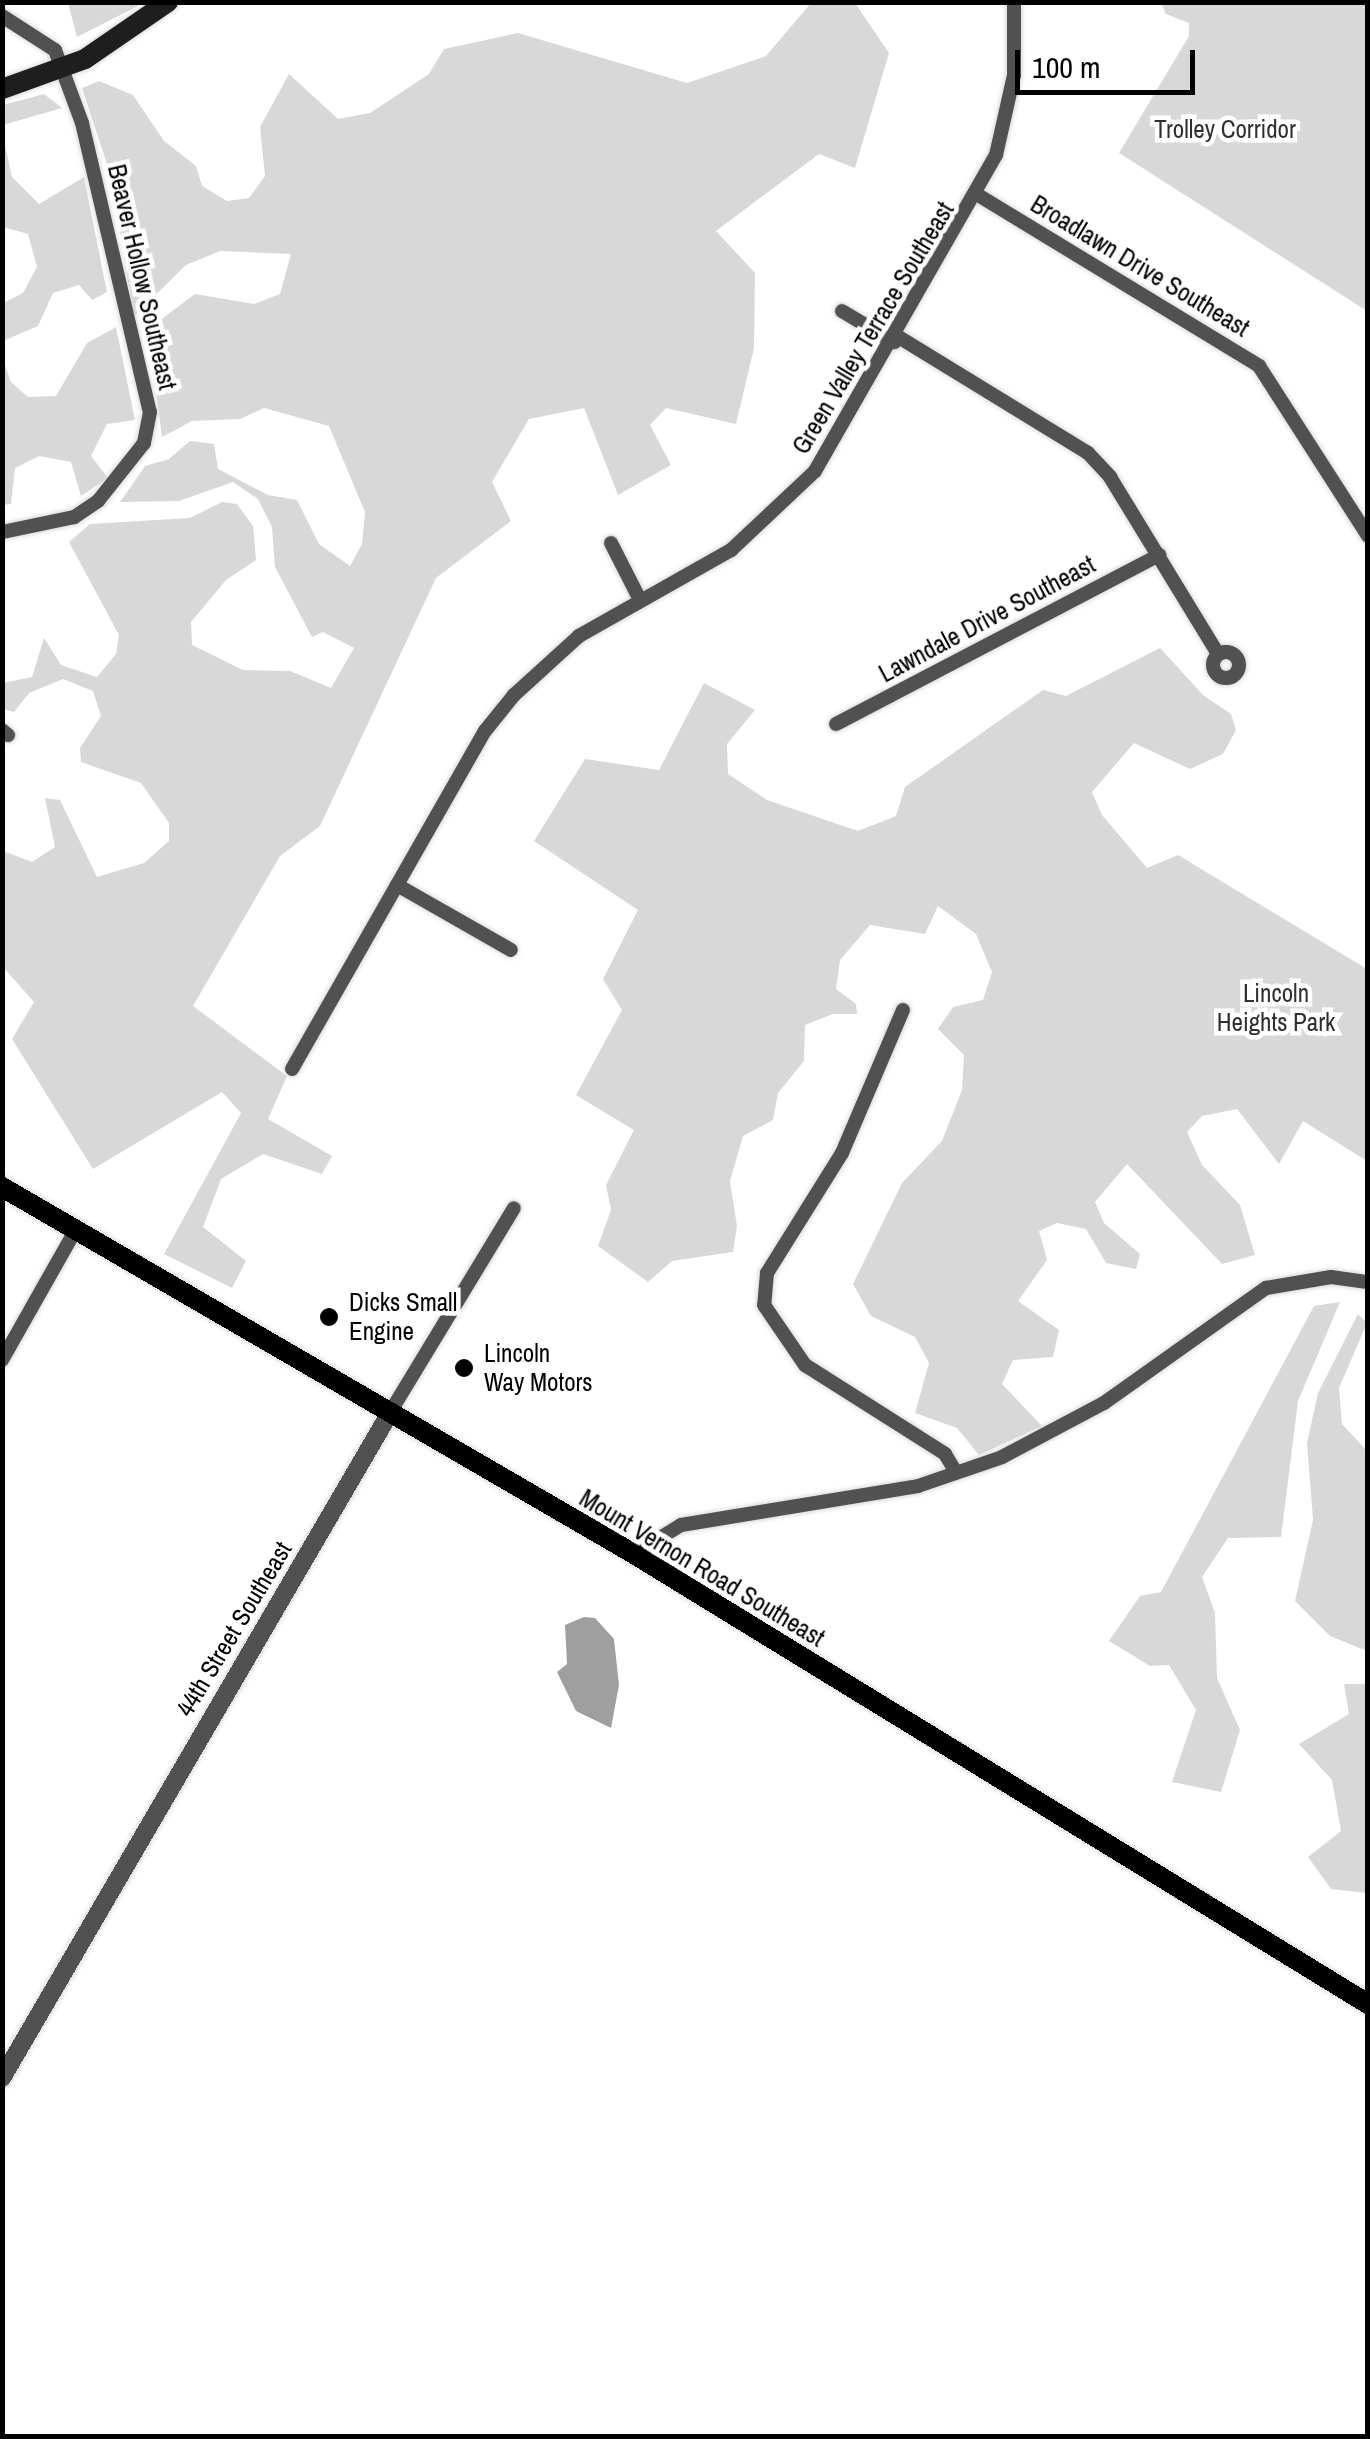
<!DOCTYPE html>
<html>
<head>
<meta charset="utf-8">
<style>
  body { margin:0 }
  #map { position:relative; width:1370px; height:2439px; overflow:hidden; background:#fff; font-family:"Archivo Narrow",sans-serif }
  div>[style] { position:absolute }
  .green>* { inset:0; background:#d8d8d8 }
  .water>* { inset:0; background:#9f9f9f }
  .roads { filter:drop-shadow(0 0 2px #dbdbdb) drop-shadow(0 0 2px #dbdbdb) }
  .minor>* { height:14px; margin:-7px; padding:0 7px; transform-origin:7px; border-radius:7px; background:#515151 }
  .minor>.ring { margin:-7px; padding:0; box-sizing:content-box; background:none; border:14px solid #515151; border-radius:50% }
  .tertiary>* { height:18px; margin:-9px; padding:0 9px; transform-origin:9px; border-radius:9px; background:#515151 }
  .secondary>* { height:20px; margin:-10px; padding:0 10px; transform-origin:10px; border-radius:10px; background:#1e1e1e }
  .primary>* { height:20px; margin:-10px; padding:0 10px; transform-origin:10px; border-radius:10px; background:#000 }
  .dots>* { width:28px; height:28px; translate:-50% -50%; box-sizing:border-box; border:5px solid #fff; border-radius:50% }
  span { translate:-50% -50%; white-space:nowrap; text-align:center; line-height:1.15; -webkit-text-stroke:9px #fff; paint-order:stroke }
  .park-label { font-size:25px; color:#2f2f2f }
  .street-label { font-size:25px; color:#000 }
  .poi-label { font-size:25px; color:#000 }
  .left { translate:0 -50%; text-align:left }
  .frame { position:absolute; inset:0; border:5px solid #000; pointer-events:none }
  .scale { position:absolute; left:1015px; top:50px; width:180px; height:45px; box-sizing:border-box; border:5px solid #000; border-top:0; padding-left:12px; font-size:30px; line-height:35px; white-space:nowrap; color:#000; -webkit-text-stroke:8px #fff; paint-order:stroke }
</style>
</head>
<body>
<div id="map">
  <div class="green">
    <i style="clip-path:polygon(68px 3px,68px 2px,144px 3px,77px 37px)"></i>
    <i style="clip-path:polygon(811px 3px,855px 3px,889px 53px,855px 168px,819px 154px,716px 231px,755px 273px,754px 348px,736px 424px,666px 408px,650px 425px,671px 465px,618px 495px,584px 408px,529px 419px,492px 482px,511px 521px,436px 578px,320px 826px,280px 856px,193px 1006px,287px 1076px,268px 1119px,332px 1156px,322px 1174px,263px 1154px,221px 1179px,203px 1227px,246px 1261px,232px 1288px,164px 1254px,241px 1113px,222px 1092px,93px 1169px,12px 1039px,34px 1002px,3px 967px,3px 851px,32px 862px,55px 847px,45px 798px,60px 800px,97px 877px,144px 863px,169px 841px,169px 823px,141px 783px,81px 762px,80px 748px,101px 716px,93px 691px,63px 679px,29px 693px,14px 712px,3px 709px,3px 683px,32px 677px,44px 638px,61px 665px,97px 677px,116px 654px,119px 635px,69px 542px,90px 524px,190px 518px,222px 502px,237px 504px,253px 526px,256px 560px,226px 580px,191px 622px,192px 645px,243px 670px,290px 671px,331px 688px,354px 648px,323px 632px,312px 637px,275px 567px,272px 527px,258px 499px,233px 482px,179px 501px,120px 502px,145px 466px,169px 459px,190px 441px,214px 444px,218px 469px,268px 495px,297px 500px,319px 544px,350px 566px,362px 544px,365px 512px,329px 426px,264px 408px,240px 419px,192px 421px,162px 437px,148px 329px,195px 294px,254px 304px,280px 294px,291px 254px,220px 251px,186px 265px,134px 316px,108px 167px,82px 88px,99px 81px,133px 95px,164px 141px,196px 166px,202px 186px,227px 201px,249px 198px,265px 176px,260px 127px,289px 74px,338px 119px,370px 113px,429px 74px,444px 49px,518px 33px,687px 83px,766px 56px)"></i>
    <i style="clip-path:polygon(1161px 3px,1367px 3px,1367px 311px,1119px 153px,1189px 36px,1189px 23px,1166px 14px)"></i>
    <i style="clip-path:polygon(44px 94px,62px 108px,3px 125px,3px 105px)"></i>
    <i style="clip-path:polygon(3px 136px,12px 177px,39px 204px,84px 177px,107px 292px,92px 300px,79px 285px,53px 293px,38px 326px,3px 341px,3px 303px,23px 293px,37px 267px,28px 234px,3px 227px)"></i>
    <i style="clip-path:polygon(116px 327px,135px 420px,107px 424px,91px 456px,108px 478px,81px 496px,71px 462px,39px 456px,15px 468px,11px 504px,3px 505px,2px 356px,11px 382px,28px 397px,56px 396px,87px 343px)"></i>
    <i style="clip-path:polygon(1160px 648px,1203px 695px,1231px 714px,1236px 730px,1223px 754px,1190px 769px,1134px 743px,1092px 792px,1102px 815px,1147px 868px,1178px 855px,1367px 969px,1367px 1161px,1303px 1121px,1279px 1164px,1237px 1109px,1202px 1116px,1187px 1132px,1202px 1165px,1240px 1205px,1255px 1255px,1222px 1264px,1127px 1164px,1095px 1202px,1104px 1223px,1140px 1254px,1136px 1269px,1106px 1263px,1086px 1229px,1057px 1223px,1039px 1231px,1047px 1260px,1018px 1301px,1059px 1330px,1053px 1357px,1013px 1360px,1002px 1384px,1042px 1426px,979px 1455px,957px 1428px,915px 1413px,929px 1363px,915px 1337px,871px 1316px,853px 1284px,902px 1183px,942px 1141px,962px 1090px,964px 1055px,938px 1029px,953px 1007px,983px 1000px,992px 972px,976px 934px,938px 906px,925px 934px,870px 925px,840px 960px,836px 989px,856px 1004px,857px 1014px,833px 1014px,805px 1025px,804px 1061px,778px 1093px,773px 1120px,743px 1136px,730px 1181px,737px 1226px,733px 1252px,672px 1261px,648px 1282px,598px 1246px,611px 1210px,606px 1185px,634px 1130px,576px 1095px,622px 1010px,603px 979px,638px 910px,534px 841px,585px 759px,659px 770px,704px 683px,755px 710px,727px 744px,728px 774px,767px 800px,858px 831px,896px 816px,905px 787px,1043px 690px,1066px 696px)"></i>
    <i style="clip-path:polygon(1340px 1302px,1298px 1401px,1281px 1537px,1228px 1538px,1202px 1577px,1215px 1613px,1217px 1678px,1240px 1730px,1221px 1792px,1172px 1782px,1196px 1710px,1169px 1665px,1150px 1666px,1109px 1641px,1140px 1596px,1161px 1592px,1314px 1306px)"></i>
    <i style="clip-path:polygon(1358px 1314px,1367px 1323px,1339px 1388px,1342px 1424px,1367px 1451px,1367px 1651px,1330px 1636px,1295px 1601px,1313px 1520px,1307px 1443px,1318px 1393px)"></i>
    <i style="clip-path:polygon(1344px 1684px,1367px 1684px,1367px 1893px,1331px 1889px,1308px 1857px,1341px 1831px,1332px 1780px,1299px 1744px,1349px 1714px)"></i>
  </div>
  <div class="water">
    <i style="clip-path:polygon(584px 1617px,595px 1618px,614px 1639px,619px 1685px,611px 1728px,576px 1711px,557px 1672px,567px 1664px,565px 1625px)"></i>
  </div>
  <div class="roads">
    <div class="minor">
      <i style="left:2px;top:16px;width:63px;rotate:32.7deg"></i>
      <i style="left:55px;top:50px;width:78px;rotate:69.7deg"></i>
      <i style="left:82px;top:123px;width:297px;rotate:76.8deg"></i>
      <i style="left:150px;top:412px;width:32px;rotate:101deg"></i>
      <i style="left:144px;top:443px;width:74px;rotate:128.4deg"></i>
      <i style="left:98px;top:501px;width:29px;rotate:146deg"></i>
      <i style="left:74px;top:517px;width:74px;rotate:168.2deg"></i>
      <i style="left:978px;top:195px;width:329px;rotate:31.3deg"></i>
      <i style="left:1259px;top:366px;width:202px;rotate:57.3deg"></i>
      <i style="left:842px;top:311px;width:61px;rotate:30.8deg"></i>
      <i style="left:897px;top:336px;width:224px;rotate:31.5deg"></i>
      <i style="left:1088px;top:453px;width:33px;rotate:47deg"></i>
      <i style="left:1110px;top:477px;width:207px;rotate:58.6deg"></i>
      <i style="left:611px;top:543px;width:62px;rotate:63deg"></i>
      <i class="ring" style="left:1213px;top:652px;width:12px;height:12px"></i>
      <i style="left:836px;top:724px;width:365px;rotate:-27.6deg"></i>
      <i style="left:2px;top:730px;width:8px;rotate:40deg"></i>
      <i style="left:397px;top:885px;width:131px;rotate:29.7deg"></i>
      <i style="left:903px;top:1010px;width:155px;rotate:113.1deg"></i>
      <i style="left:842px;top:1153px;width:142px;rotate:122deg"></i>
      <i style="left:767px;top:1273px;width:32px;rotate:95deg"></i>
      <i style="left:764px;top:1305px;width:73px;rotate:55.7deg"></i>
      <i style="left:805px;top:1365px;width:166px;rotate:32.4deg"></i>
      <i style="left:945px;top:1454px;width:21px;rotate:59deg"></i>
      <i style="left:292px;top:1069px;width:389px;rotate:-60.3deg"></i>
      <i style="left:485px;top:731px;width:46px;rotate:-51.1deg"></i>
      <i style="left:514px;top:695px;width:88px;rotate:-42.2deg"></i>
      <i style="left:579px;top:636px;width:175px;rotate:-29.5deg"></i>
      <i style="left:731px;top:550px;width:115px;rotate:-43.2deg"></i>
      <i style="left:815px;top:471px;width:364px;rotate:-60.2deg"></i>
      <i style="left:996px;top:155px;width:82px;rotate:-77.3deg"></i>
      <i style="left:1014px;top:75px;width:73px;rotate:-90deg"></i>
      <i style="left:2px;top:1360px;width:150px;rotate:-60.5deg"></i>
      <i style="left:391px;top:1411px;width:237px;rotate:-58.8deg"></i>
      <i style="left:634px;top:1554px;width:55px;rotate:-31.7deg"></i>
      <i style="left:681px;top:1525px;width:240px;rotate:-9.3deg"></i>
      <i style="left:918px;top:1486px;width:89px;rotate:-19deg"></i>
      <i style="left:1002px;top:1457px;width:115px;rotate:-27.9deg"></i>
      <i style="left:1104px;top:1403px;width:199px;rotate:-35.4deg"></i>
      <i style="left:1266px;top:1288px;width:66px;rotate:-9.6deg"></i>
      <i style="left:1331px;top:1277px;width:37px;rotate:8deg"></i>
    </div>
    <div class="tertiary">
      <i style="left:2px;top:2078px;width:772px;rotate:-59.75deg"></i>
    </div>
    <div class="secondary">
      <i style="left:2px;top:89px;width:88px;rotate:-19.9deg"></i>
      <i style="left:85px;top:59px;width:101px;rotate:-34.5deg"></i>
    </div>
    <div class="primary">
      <i style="left:2px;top:1187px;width:731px;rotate:30.14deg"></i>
      <i style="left:634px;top:1554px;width:861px;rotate:31.51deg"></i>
    </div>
  </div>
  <div class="dots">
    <i style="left:329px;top:1317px;background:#000"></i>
    <i style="left:464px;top:1368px;background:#000"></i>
  </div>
  <div class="park-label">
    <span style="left:1225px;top:129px">Trolley Corridor</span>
    <span style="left:1276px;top:1008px">Lincoln<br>Heights Park</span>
  </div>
  <div class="street-label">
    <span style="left:1140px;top:266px;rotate:31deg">Broadlawn Drive Southeast</span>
    <span style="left:142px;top:277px;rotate:77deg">Beaver Hollow Southeast</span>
    <span style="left:873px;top:328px;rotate:-59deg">Green Valley Terrace Southeast</span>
    <span style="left:987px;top:619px;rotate:-28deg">Lawndale Drive Southeast</span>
    <span style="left:702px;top:1568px;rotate:31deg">Mount Vernon Road Southeast</span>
    <span style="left:234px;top:1629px;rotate:-59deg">44th Street Southeast</span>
  </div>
  <div class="poi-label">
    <span class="left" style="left:349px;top:1317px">Dicks Small<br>Engine</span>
    <span class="left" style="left:484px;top:1368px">Lincoln<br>Way Motors</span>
  </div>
  <div class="frame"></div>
  <div class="scale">100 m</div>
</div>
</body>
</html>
